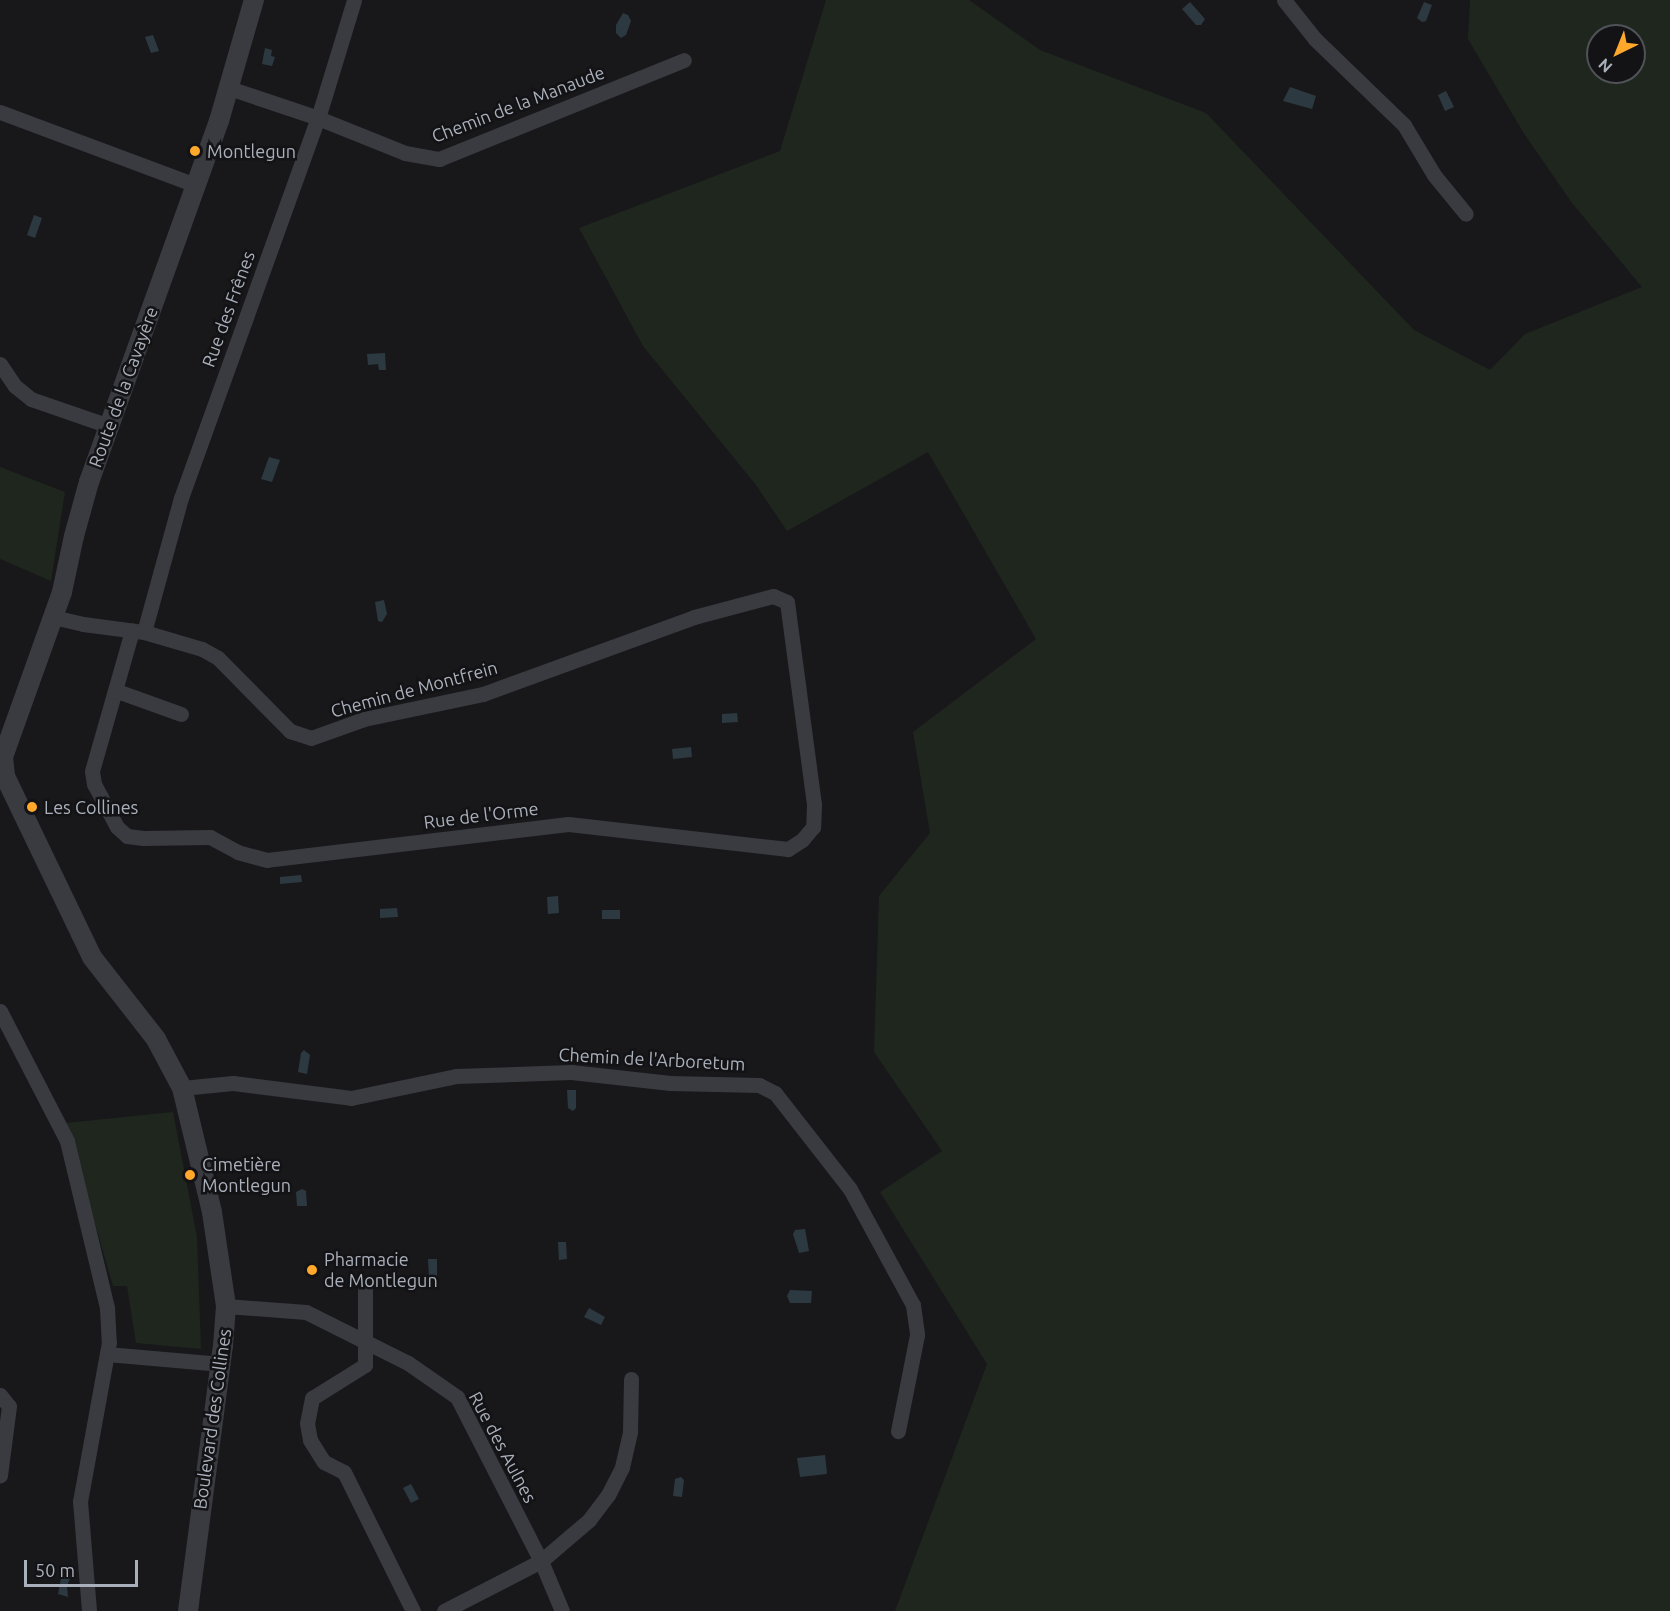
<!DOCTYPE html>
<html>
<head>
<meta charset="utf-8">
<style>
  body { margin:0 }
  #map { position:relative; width:1670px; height:1611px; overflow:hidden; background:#18181b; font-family:Ubuntu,sans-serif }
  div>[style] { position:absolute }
  .green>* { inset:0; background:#1e261e }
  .water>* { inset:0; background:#2d3940 }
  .minor>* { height:15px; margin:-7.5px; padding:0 7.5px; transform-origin:7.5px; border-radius:7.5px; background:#393b40 }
  .tertiary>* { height:20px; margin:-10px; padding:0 10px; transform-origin:10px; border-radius:10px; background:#393b40 }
  .dots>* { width:16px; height:16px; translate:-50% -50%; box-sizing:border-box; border:3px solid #131316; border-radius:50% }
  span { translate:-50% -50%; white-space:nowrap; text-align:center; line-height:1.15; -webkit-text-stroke:5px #131316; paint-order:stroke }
  .street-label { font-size:18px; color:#aab0bb }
  .poi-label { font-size:18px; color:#aab0bb }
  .left { translate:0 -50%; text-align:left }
  .north { position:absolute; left:1586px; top:24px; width:60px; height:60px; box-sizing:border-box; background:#131316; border:2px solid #4f5258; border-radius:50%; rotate:223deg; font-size:16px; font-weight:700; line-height:24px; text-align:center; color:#aab0bb }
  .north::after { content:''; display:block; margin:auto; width:21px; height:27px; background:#ffa82c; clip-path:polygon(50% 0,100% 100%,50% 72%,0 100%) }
  .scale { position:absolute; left:24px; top:1560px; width:114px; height:27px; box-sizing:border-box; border:3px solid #aab0bb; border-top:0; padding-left:8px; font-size:18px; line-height:21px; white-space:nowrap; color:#aab0bb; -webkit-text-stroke:4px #131316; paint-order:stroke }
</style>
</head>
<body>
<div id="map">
  <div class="green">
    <i style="clip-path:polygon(evenodd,826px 0,969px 0,1040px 50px,1206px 113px,1414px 330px,1490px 370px,1525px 334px,1642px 287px,1572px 203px,1523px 132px,1468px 39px,1470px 0,1670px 0,1670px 1611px,895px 1611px,987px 1364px,880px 1192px,942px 1151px,874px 1052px,879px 896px,930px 833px,913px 732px,1036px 639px,928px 452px,787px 531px,756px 485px,643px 346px,579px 228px,780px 151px,826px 0,1598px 36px,1634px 36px,1634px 72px,1598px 72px,1598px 36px)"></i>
    <i style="clip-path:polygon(0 467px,65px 492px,51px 581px,0 559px)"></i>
    <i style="clip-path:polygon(173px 1112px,197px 1237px,201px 1349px,136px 1343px,127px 1286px,113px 1286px,66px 1123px)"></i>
  </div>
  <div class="water">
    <i style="clip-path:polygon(1190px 2px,1205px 19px,1201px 25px,1196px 25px,1182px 9px)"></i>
    <i style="clip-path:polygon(1424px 2px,1432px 5px,1426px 21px,1422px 22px,1417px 18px)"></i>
    <i style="clip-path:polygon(623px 13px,628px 15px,631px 21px,626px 35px,621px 38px,616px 33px,616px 25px)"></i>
    <i style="clip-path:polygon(153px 35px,159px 51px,151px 53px,145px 37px)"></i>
    <i style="clip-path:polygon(265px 48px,272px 50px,271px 56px,275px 57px,272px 66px,262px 64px)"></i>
    <i style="clip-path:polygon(1290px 87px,1316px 96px,1312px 109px,1283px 101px)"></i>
    <i style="clip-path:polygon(1446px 91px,1454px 107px,1445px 111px,1438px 95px)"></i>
    <i style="clip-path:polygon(34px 215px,42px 218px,35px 238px,27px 235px)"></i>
    <i style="clip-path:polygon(385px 353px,386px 370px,379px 370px,378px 364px,368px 365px,367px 354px)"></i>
    <i style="clip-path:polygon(269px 457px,280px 460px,272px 482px,261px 479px)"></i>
    <i style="clip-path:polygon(384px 600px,387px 614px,382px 622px,378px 621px,375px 602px)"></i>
    <i style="clip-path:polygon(737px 713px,738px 722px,722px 723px,722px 714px)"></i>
    <i style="clip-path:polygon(691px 747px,692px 757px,673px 759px,672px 749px)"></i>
    <i style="clip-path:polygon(301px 875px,302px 882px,280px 884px,280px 877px)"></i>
    <i style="clip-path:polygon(558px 896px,559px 913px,548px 914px,547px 897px)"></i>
    <i style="clip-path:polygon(397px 908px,398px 917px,380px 918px,380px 909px)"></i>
    <i style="clip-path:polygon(602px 910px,620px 910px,620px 919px,602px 919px)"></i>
    <i style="clip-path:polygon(304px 1050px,310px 1055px,307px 1074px,298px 1072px,301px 1053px)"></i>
    <i style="clip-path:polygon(567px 1090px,576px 1090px,576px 1108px,573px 1111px,568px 1108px)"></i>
    <i style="clip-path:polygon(302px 1189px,306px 1191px,307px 1206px,297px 1206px,296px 1192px)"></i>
    <i style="clip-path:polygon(805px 1229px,809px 1251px,799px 1253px,793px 1234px,795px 1230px)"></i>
    <i style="clip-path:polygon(558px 1242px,566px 1242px,567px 1259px,559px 1260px)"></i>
    <i style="clip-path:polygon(428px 1259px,437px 1259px,437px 1276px,429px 1276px)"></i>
    <i style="clip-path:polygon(790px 1290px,812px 1291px,811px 1303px,790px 1303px,787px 1296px)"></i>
    <i style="clip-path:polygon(589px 1308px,605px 1317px,601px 1325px,584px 1317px)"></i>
    <i style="clip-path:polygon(825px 1455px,827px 1474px,800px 1477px,797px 1458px)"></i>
    <i style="clip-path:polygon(681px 1477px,684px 1480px,682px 1497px,673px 1496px,675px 1479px)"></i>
    <i style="clip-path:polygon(411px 1484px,419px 1499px,411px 1503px,403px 1488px)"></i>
    <i style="clip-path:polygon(71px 1576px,67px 1586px,68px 1597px,58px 1594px,61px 1578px)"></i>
  </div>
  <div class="minor">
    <i style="left:1284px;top:0;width:50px;rotate:51.5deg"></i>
    <i style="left:1315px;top:39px;width:124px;rotate:44deg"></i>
    <i style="left:1404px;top:125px;width:58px;rotate:59deg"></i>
    <i style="left:1434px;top:175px;width:50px;rotate:50.6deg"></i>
    <i style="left:229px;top:88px;width:94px;rotate:18.6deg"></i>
    <i style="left:318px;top:118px;width:94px;rotate:21.9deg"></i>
    <i style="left:405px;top:153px;width:35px;rotate:10deg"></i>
    <i style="left:439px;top:159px;width:264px;rotate:-22deg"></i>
    <i style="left:0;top:112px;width:208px;rotate:20.5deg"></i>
    <i style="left:0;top:364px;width:27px;rotate:56deg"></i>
    <i style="left:15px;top:386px;width:21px;rotate:39deg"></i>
    <i style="left:31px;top:399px;width:83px;rotate:19.1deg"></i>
    <i style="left:53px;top:617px;width:31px;rotate:13deg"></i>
    <i style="left:83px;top:624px;width:62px;rotate:7.5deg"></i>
    <i style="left:144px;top:632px;width:60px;rotate:16.3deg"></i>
    <i style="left:202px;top:649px;width:18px;rotate:29deg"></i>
    <i style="left:218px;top:658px;width:103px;rotate:45.4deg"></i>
    <i style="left:290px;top:731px;width:22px;rotate:18deg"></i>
    <i style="left:311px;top:738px;width:56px;rotate:-19.7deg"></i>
    <i style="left:364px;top:719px;width:122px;rotate:-11.9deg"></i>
    <i style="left:483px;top:694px;width:225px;rotate:-20deg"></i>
    <i style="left:694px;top:617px;width:82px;rotate:-14.9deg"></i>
    <i style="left:773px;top:596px;width:15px;rotate:23deg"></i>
    <i style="left:787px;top:602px;width:204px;rotate:82.4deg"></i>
    <i style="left:814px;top:804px;width:23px;rotate:92deg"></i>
    <i style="left:813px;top:827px;width:17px;rotate:130deg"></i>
    <i style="left:802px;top:840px;width:17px;rotate:147deg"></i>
    <i style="left:788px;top:849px;width:221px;rotate:-173.5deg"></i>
    <i style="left:568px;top:824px;width:303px;rotate:173.2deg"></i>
    <i style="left:267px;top:860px;width:30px;rotate:-165deg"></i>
    <i style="left:238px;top:852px;width:32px;rotate:-152deg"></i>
    <i style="left:210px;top:837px;width:67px;rotate:179.1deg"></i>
    <i style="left:143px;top:838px;width:16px;rotate:-173deg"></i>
    <i style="left:127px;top:836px;width:13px;rotate:-138deg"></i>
    <i style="left:117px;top:827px;width:49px;rotate:-118.1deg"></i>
    <i style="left:94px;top:784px;width:13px;rotate:-99deg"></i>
    <i style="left:92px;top:771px;width:146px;rotate:-74.1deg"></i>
    <i style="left:144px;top:632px;width:139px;rotate:-74.6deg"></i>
    <i style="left:181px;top:498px;width:404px;rotate:-70.2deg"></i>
    <i style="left:318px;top:118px;width:123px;rotate:-73deg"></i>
    <i style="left:117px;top:691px;width:68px;rotate:19.8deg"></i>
    <i style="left:0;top:1011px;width:146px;rotate:62.7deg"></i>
    <i style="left:67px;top:1141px;width:172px;rotate:76.5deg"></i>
    <i style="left:107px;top:1308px;width:34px;rotate:87deg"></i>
    <i style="left:109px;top:1342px;width:162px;rotate:100.3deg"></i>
    <i style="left:80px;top:1501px;width:110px;rotate:85.3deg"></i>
    <i style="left:182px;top:1088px;width:51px;rotate:-5.6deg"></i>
    <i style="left:233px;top:1083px;width:119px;rotate:7.2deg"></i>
    <i style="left:351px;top:1098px;width:107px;rotate:-11.8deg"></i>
    <i style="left:456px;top:1076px;width:115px;rotate:-2deg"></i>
    <i style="left:571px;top:1072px;width:100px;rotate:6.3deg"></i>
    <i style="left:670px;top:1083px;width:89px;rotate:1.3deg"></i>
    <i style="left:759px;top:1085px;width:18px;rotate:27deg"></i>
    <i style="left:775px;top:1093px;width:122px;rotate:52deg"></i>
    <i style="left:850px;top:1189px;width:132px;rotate:61.5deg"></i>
    <i style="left:913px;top:1305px;width:30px;rotate:82deg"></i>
    <i style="left:917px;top:1335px;width:98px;rotate:101.2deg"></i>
    <i style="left:365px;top:1291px;width:74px;rotate:90deg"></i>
    <i style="left:365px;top:1365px;width:62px;rotate:148.1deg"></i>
    <i style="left:312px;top:1398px;width:25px;rotate:101deg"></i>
    <i style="left:307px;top:1423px;width:17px;rotate:80deg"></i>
    <i style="left:310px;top:1440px;width:26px;rotate:58deg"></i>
    <i style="left:324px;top:1462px;width:22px;rotate:27deg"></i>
    <i style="left:344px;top:1472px;width:155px;rotate:63.6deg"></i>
    <i style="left:226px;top:1306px;width:80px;rotate:4.3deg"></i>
    <i style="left:306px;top:1312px;width:114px;rotate:26.6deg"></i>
    <i style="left:408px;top:1363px;width:60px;rotate:34.8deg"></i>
    <i style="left:457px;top:1397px;width:184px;rotate:62.9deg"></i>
    <i style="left:541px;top:1561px;width:54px;rotate:67.2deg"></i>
    <i style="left:107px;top:1354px;width:115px;rotate:5deg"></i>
    <i style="left:0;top:1395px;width:14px;rotate:51deg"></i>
    <i style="left:9px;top:1406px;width:70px;rotate:97.4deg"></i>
    <i style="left:444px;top:1611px;width:109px;rotate:-27.3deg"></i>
    <i style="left:541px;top:1561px;width:63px;rotate:-40.5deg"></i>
    <i style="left:589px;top:1520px;width:31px;rotate:-53deg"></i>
    <i style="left:608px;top:1495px;width:31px;rotate:-63deg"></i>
    <i style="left:622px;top:1467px;width:37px;rotate:-77deg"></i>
    <i style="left:630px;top:1431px;width:52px;rotate:-88.9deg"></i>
  </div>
  <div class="tertiary">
    <i style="left:188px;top:1611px;width:267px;rotate:-82.5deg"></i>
    <i style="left:223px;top:1346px;width:40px;rotate:-85.7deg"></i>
    <i style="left:226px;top:1306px;width:95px;rotate:-98.5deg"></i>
    <i style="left:212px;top:1212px;width:128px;rotate:-103.6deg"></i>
    <i style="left:182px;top:1088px;width:55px;rotate:-118deg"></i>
    <i style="left:156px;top:1039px;width:104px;rotate:-128deg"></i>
    <i style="left:92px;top:957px;width:201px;rotate:-115.7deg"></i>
    <i style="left:5px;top:776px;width:19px;rotate:-96deg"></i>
    <i style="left:3px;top:757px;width:175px;rotate:-70.3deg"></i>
    <i style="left:62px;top:592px;width:57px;rotate:-77.9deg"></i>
    <i style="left:74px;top:536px;width:56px;rotate:-74.5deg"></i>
    <i style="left:89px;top:482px;width:384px;rotate:-70.2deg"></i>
    <i style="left:219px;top:121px;width:126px;rotate:-73.9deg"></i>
  </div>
  <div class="dots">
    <i style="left:195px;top:151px;background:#ffa82c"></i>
    <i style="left:32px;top:807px;background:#ffa82c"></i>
    <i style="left:190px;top:1175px;background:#ffa82c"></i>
    <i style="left:312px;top:1270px;background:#ffa82c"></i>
  </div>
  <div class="street-label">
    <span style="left:518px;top:104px;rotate:-21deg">Chemin de la Manaude</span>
    <span style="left:228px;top:309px;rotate:-70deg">Rue des Frênes</span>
    <span style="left:123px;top:387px;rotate:-70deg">Route de la Cavayère</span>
    <span style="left:414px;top:689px;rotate:-15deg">Chemin de Montfrein</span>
    <span style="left:481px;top:815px;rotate:-7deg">Rue de l'Orme</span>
    <span style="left:652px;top:1059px;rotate:3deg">Chemin de l'Arboretum</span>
    <span style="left:212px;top:1419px;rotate:-82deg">Boulevard des Collines</span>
    <span style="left:503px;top:1447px;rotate:62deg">Rue des Aulnes</span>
  </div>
  <div class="poi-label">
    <span class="left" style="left:207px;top:151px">Montlegun</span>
    <span class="left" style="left:44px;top:807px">Les Collines</span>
    <span class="left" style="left:202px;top:1175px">Cimetière<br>Montlegun</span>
    <span class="left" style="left:324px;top:1270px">Pharmacie<br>de Montlegun</span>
  </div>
  <div class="north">N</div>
  <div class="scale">50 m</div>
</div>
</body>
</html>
